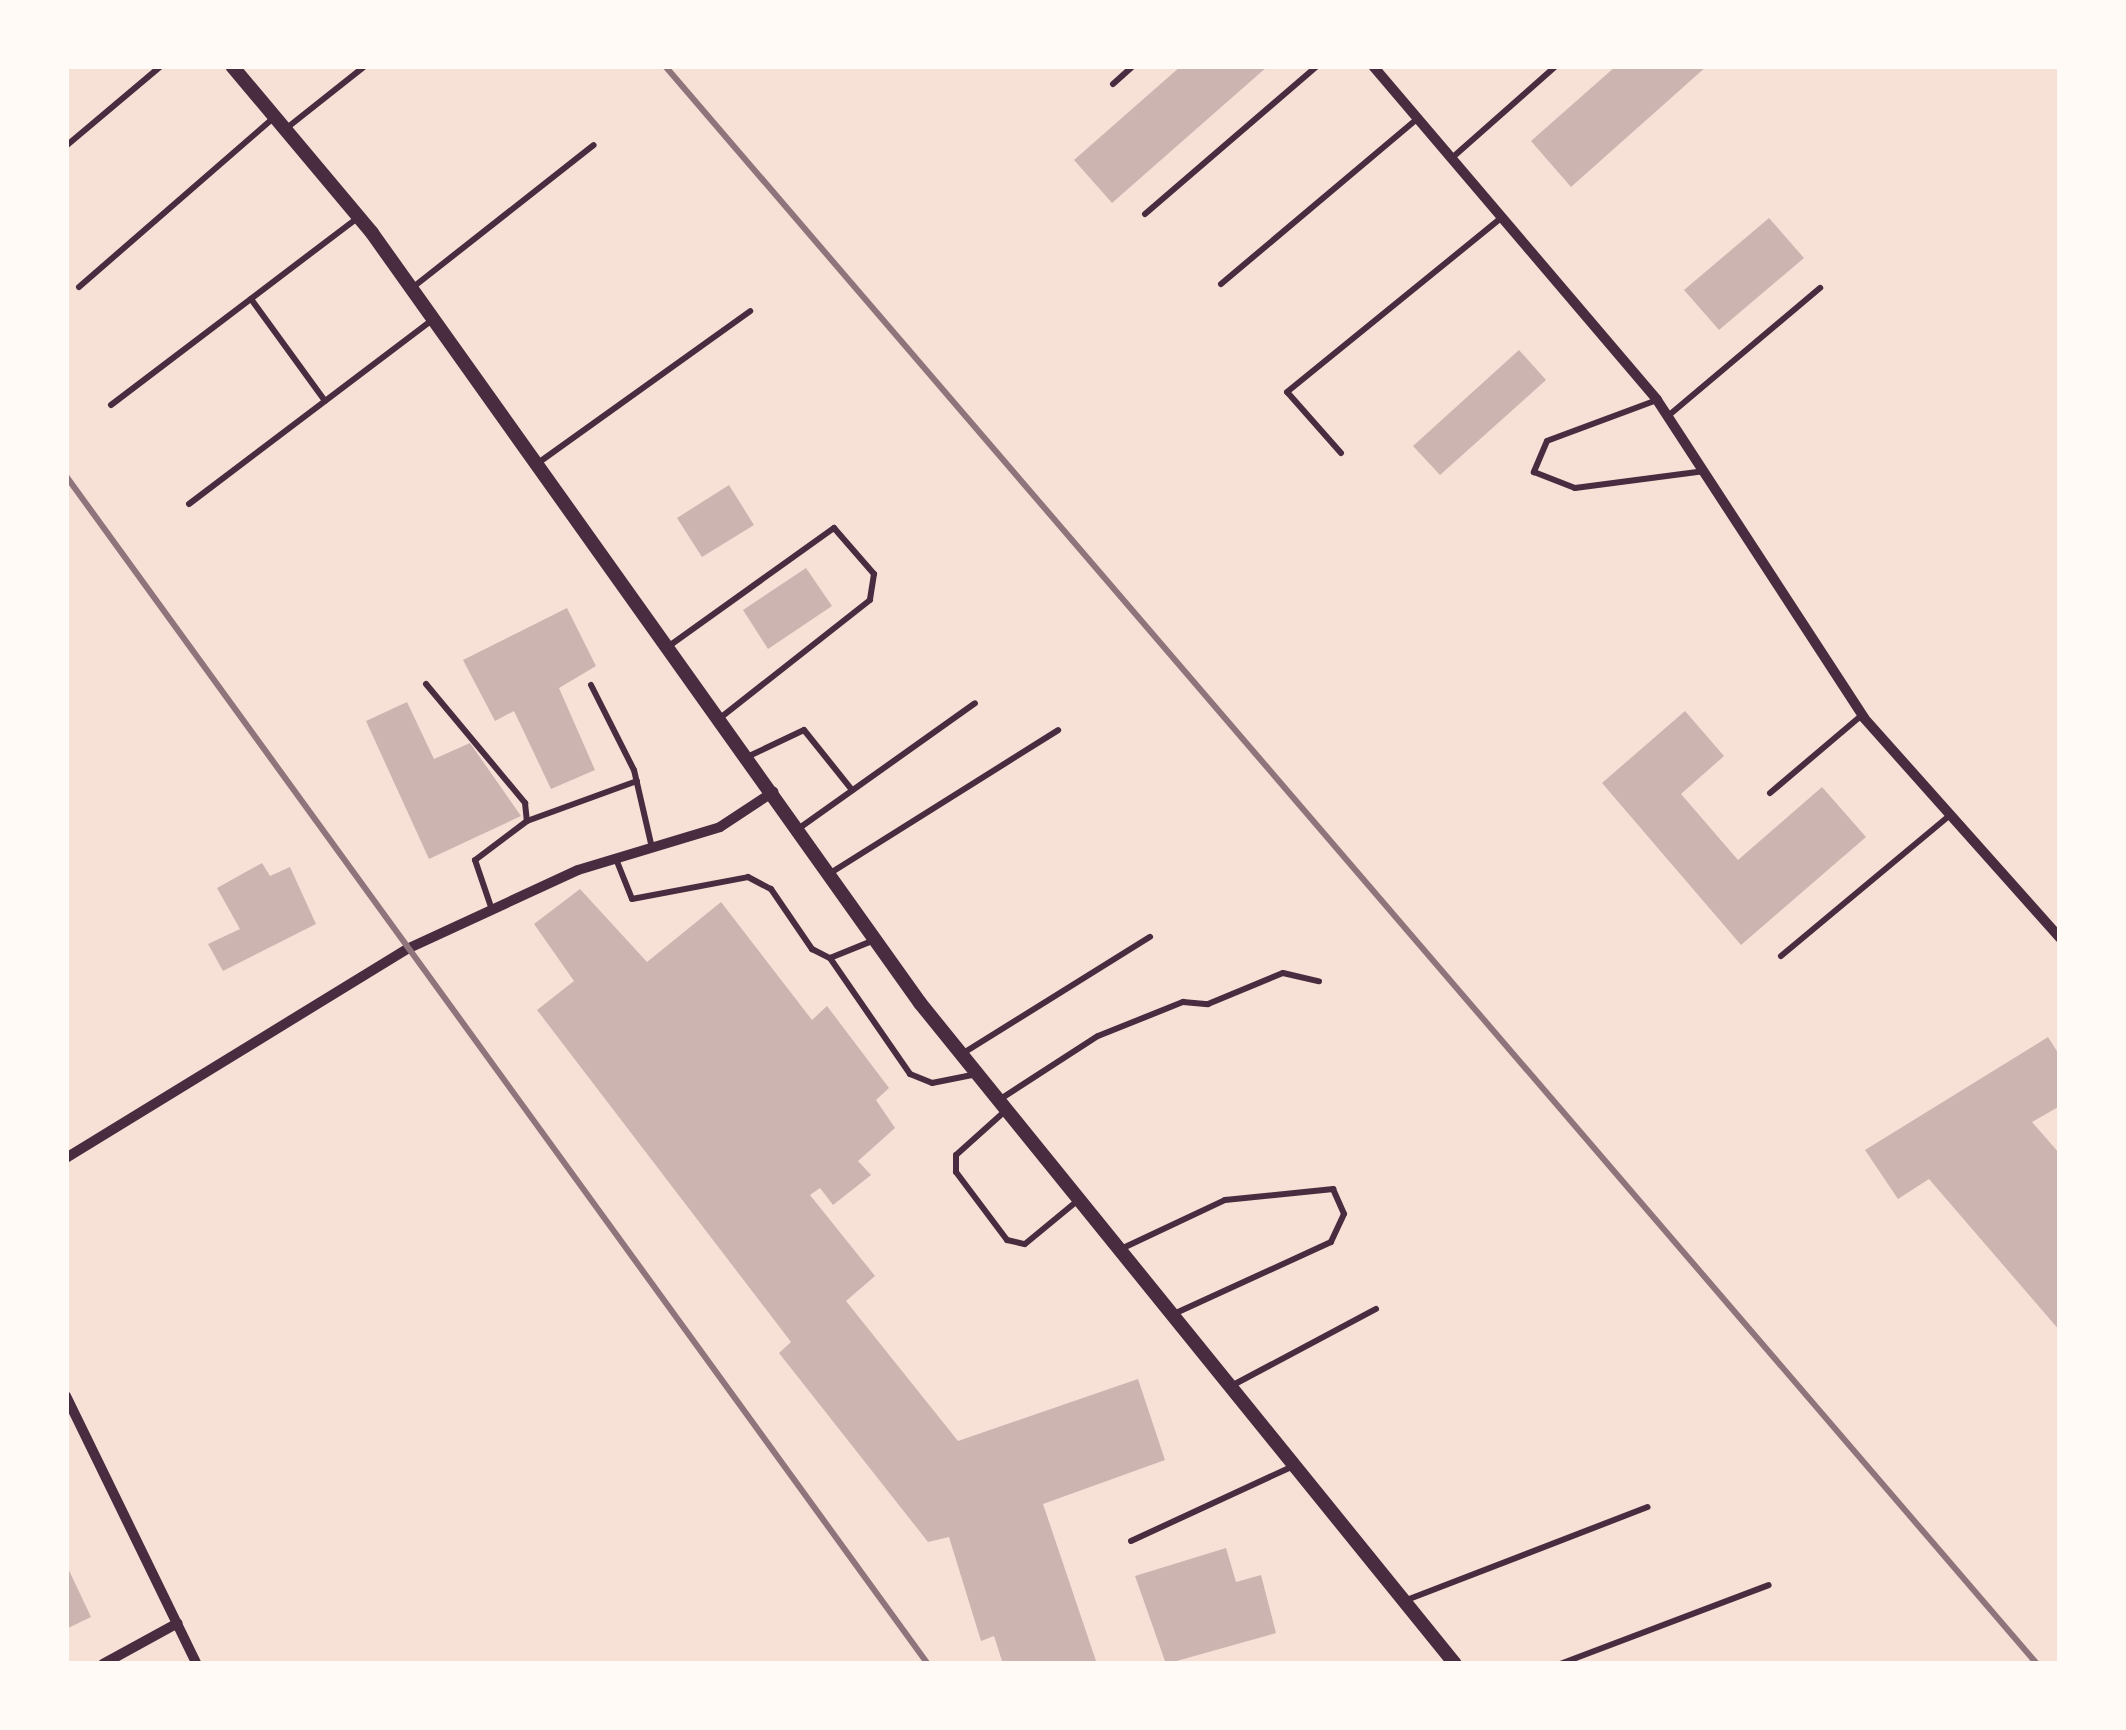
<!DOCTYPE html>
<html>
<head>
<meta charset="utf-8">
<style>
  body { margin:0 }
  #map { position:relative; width:2126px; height:1730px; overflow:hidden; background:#f7e1d7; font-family:"Fira Sans Condensed",sans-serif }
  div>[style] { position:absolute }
  .building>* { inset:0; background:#ccb4b1 }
  .service>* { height:6px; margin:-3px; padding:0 3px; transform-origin:3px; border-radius:3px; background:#4a2c40 }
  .minor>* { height:10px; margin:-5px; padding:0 5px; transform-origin:5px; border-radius:5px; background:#4a2c40 }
  .tertiary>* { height:14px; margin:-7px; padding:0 7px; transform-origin:7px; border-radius:7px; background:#4a2c40 }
  .rail>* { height:6px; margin:-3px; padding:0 3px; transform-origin:3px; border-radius:3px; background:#8f747c }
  span { translate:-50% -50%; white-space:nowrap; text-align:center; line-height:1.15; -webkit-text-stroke:12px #fffaf5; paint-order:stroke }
  .frame { position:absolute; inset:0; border:69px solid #fffaf5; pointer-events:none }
</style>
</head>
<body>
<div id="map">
  <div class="building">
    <i style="clip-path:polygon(1181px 66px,1268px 66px,1112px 203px,1074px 160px)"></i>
    <i style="clip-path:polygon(1616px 66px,1707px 66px,1571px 187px,1531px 141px)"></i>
    <i style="clip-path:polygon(1769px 218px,1804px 258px,1719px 330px,1684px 290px)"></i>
    <i style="clip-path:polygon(1519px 350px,1546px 380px,1440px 475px,1413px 446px)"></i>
    <i style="clip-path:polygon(729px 485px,754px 525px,702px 557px,677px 518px)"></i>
    <i style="clip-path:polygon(806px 568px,832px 606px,768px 649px,743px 610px)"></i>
    <i style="clip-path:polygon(567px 608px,596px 666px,559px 688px,595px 770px,551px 789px,514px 711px,495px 721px,463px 660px)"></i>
    <i style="clip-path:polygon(407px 702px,434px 759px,470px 743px,521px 816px,429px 859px,366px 721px)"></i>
    <i style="clip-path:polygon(1685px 711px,1724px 756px,1681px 794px,1738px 860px,1822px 787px,1866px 837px,1741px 945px,1602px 783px)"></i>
    <i style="clip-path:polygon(262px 863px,270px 876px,290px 867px,316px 924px,223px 971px,208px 944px,240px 929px,217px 888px)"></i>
    <i style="clip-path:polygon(580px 889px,647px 962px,721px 902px,812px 1020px,827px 1006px,889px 1088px,876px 1100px,895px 1128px,858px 1161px,871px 1175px,833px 1205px,820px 1188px,810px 1195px,875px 1276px,846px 1301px,958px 1441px,1138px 1379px,1165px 1460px,1043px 1504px,1097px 1664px,1003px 1664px,994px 1636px,981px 1641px,949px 1537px,928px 1542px,779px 1353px,791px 1342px,537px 1010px,574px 981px,534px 924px)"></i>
    <i style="clip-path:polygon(2048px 1037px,2060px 1056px,2060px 1106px,2032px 1122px,2060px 1154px,2060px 1331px,1929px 1179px,1898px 1199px,1865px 1150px)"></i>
    <i style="clip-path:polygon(1226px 1548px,1236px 1582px,1261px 1575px,1276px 1633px,1166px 1664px,1135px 1576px)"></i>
    <i style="clip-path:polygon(66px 1564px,91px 1617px,66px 1629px)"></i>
  </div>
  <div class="service">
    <i style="left:1113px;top:84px;width:27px;rotate:-42deg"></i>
    <i style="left:288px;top:127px;width:98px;rotate:-38.4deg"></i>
    <i style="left:66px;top:146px;width:124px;rotate:-40.1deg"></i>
    <i style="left:1453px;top:157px;width:137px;rotate:-41.5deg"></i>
    <i style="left:1145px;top:214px;width:227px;rotate:-40.7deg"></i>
    <i style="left:1221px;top:284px;width:255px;rotate:-40.1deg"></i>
    <i style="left:79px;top:287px;width:256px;rotate:-41deg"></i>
    <i style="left:412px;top:288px;width:231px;rotate:-38.2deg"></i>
    <i style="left:251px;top:299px;width:126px;rotate:54deg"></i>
    <i style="left:1657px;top:400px;width:117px;rotate:159.6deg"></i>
    <i style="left:1547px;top:441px;width:34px;rotate:113deg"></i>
    <i style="left:1534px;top:472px;width:44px;rotate:21.3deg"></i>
    <i style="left:1575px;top:488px;width:131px;rotate:-7.5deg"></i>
    <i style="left:111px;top:405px;width:308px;rotate:-37.2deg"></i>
    <i style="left:1668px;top:416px;width:199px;rotate:-40.1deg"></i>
    <i style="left:1341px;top:453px;width:81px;rotate:-131.5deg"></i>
    <i style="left:1287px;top:392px;width:274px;rotate:-39.1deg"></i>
    <i style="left:538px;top:463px;width:261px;rotate:-35.6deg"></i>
    <i style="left:189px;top:504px;width:303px;rotate:-37.1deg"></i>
    <i style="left:669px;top:646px;width:203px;rotate:-35.6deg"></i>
    <i style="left:834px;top:528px;width:61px;rotate:49deg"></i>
    <i style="left:874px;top:574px;width:26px;rotate:99deg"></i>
    <i style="left:870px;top:600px;width:191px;rotate:141.8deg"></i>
    <i style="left:426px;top:684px;width:155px;rotate:50.2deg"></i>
    <i style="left:525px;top:803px;width:18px;rotate:84deg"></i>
    <i style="left:527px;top:821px;width:65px;rotate:143.1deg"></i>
    <i style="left:475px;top:860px;width:50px;rotate:71.2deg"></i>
    <i style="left:591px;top:685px;width:95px;rotate:63.2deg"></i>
    <i style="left:634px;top:770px;width:80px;rotate:77deg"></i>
    <i style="left:747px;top:757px;width:63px;rotate:-25.3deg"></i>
    <i style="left:804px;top:730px;width:77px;rotate:51.3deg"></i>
    <i style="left:1770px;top:793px;width:121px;rotate:-40.3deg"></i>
    <i style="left:527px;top:821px;width:117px;rotate:-20deg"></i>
    <i style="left:798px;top:829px;width:217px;rotate:-35.4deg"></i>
    <i style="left:616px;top:859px;width:43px;rotate:68.2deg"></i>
    <i style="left:632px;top:899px;width:118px;rotate:-10.7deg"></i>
    <i style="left:748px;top:877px;width:26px;rotate:28deg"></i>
    <i style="left:771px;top:889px;width:73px;rotate:55.7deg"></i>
    <i style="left:812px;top:949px;width:20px;rotate:27deg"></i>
    <i style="left:830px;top:958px;width:45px;rotate:-22deg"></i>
    <i style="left:832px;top:872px;width:267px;rotate:-32.1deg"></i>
    <i style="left:1781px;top:956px;width:219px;rotate:-39.8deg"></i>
    <i style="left:830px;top:958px;width:141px;rotate:55.4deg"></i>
    <i style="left:910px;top:1074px;width:24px;rotate:22deg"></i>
    <i style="left:932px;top:1083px;width:46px;rotate:-11.3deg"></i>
    <i style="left:965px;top:1052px;width:218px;rotate:-31.9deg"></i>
    <i style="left:1002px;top:1098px;width:114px;rotate:-32.9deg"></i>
    <i style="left:1098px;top:1036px;width:92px;rotate:-21.8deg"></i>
    <i style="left:1183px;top:1002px;width:25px;rotate:5deg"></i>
    <i style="left:1208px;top:1004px;width:81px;rotate:-22.5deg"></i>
    <i style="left:1283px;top:973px;width:37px;rotate:13deg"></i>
    <i style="left:1004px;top:1112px;width:64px;rotate:138.1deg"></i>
    <i style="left:956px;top:1155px;width:17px;rotate:90deg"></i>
    <i style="left:956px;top:1172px;width:85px;rotate:53.1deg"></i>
    <i style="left:1007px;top:1240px;width:18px;rotate:13deg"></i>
    <i style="left:1025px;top:1244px;width:66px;rotate:-39.5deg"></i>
    <i style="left:1123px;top:1248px;width:113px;rotate:-25.2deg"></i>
    <i style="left:1225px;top:1200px;width:109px;rotate:-5.8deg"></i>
    <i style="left:1333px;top:1189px;width:27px;rotate:66deg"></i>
    <i style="left:1344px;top:1214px;width:31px;rotate:115deg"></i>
    <i style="left:1331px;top:1242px;width:170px;rotate:155.4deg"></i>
    <i style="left:1233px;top:1385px;width:162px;rotate:-28deg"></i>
    <i style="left:1131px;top:1541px;width:176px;rotate:-24.8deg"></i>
    <i style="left:1404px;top:1601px;width:261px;rotate:-21.1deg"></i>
    <i style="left:1560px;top:1664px;width:223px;rotate:-20.7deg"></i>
  </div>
  <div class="minor">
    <i style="left:1373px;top:66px;width:438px;rotate:49.6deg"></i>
    <i style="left:1657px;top:400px;width:379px;rotate:56.9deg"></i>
    <i style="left:1864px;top:718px;width:295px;rotate:48.3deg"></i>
    <i style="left:66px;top:1158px;width:400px;rotate:-31.5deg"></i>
    <i style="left:407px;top:949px;width:188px;rotate:-24.8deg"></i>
    <i style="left:578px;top:870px;width:148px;rotate:-16.8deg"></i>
    <i style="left:720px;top:827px;width:64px;rotate:-33.4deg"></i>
    <i style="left:66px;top:1396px;width:298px;rotate:64deg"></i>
    <i style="left:103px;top:1664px;width:85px;rotate:-28.7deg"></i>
  </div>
  <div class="tertiary">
    <i style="left:232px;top:66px;width:218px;rotate:50deg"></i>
    <i style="left:372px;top:233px;width:945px;rotate:54.56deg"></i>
    <i style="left:920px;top:1003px;width:850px;rotate:51.01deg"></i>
  </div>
  <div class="rail">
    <i style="left:665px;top:66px;width:2106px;rotate:49.35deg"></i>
    <i style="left:66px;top:476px;width:1468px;rotate:54.04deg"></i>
  </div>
  <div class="frame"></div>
</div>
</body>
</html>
